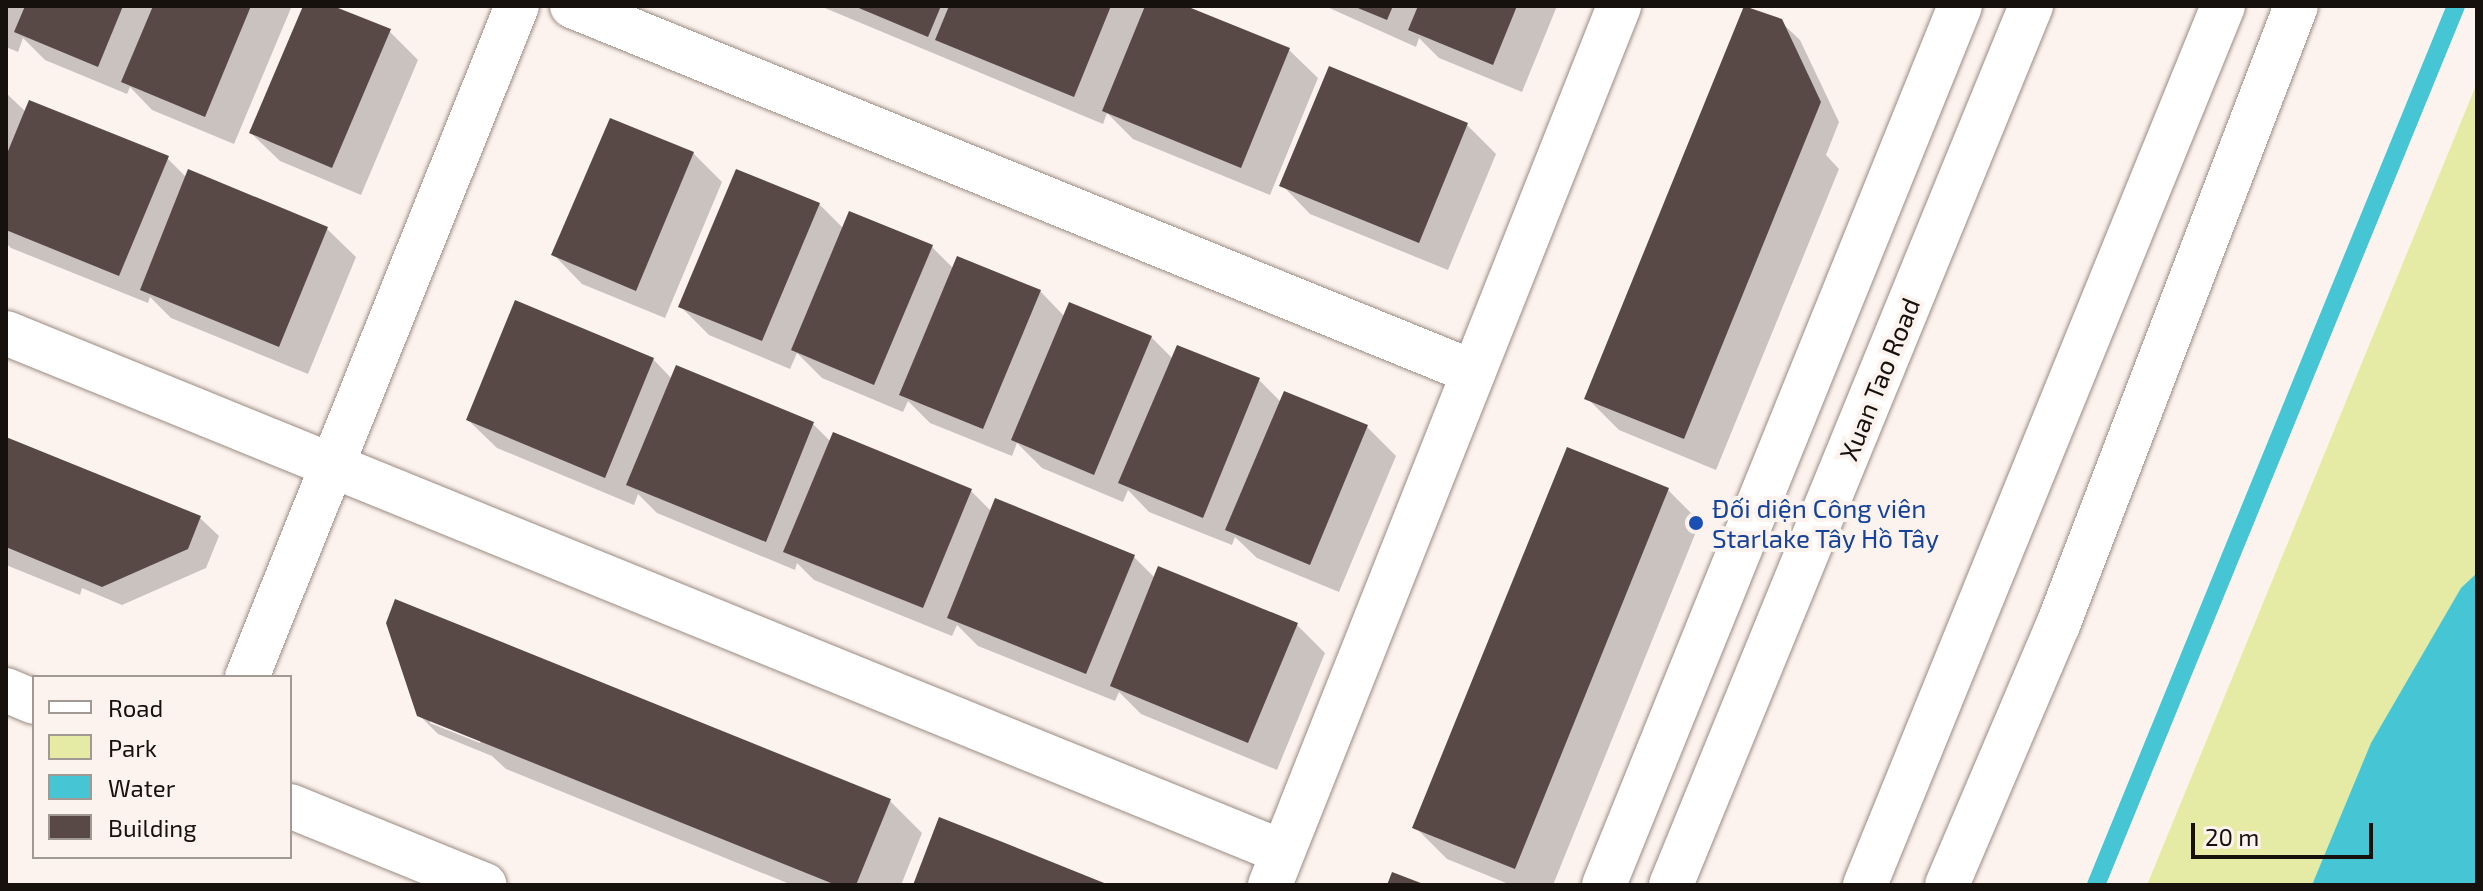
<!DOCTYPE html>
<html>
<head>
<meta charset="utf-8">
<style>
  body { margin:0 }
  #map { position:relative; width:2483px; height:891px; overflow:hidden; background:#fdf3ee; font-family:"Exo 2",sans-serif }
  div>[style] { position:absolute }
  .green>* { inset:0; background:#e5eba4 }
  .water>* { inset:0; background:#46c6d4 }
  .shadow>* { inset:0; background:#0003 }
  .stream>* { height:18px; margin:-9px; padding:0 9px; transform-origin:9px; border-radius:9px; background:#46c6d4 }
  .building>* { inset:0; background:#594946 }
  .roads { filter:drop-shadow(0 0 2px #9a8c83) drop-shadow(0 0 2px #9a8c83) }
  .street>* { height:44px; margin:-22px; padding:0 22px; transform-origin:22px; border-radius:22px; background:#fff }
  .secondary>* { height:44px; margin:-22px; padding:0 22px; transform-origin:22px; border-radius:22px; background:#fff }
  .primary>* { height:44px; margin:-22px; padding:0 22px; transform-origin:22px; border-radius:22px; background:#fff }
  .dots>* { width:22px; height:22px; translate:-50% -50%; box-sizing:border-box; border:4px solid #fdf3ee; border-radius:50% }
  span { translate:-50% -50%; white-space:nowrap; text-align:center; line-height:1.15; -webkit-text-stroke:8px #fdf3ee; paint-order:stroke }
  .street-label { font-size:26px; color:#16110d }
  .transit-label { font-size:26px; color:#164399 }
  .left { translate:0 -50%; text-align:left }
  .frame { position:absolute; inset:0; border:8px solid #16110d; pointer-events:none }
  .legend { position:absolute; left:32px; top:675px; width:260px; height:184px; box-sizing:border-box; background:#fdf3ee; border:2px solid #a19994; margin:0; padding:10px 14px; list-style:none; font-size:24px; color:#16110d }
  .legend li { display:flex; align-items:center; gap:16px; height:40px }
  .legend b { width:40px; border:2px solid #a19994 }
  .scale { position:absolute; left:2191px; top:823px; width:182px; height:36px; box-sizing:border-box; border:4px solid #16110d; border-top:0; padding-left:10px; font-size:24px; line-height:28px; white-space:nowrap; color:#16110d; -webkit-text-stroke:6px #fdf3ee; paint-order:stroke }
</style>
</head>
<body>
<div id="map">
  <div class="green">
    <i style="clip-path:polygon(2477px 83px,2477px 885px,2147px 885px)"></i>
  </div>
  <div class="water">
    <i style="clip-path:polygon(2477px 573px,2477px 885px,2312px 885px,2371px 743px,2461px 588px)"></i>
  </div>
  <div class="shadow">
    <i style="clip-path:polygon(6px 6px,289px 6px,291px 8px,234px 144px,152px 110px,130px 87px,127px 94px,45px 60px,23px 38px,18px 52px,6px 47px)"></i>
    <i style="clip-path:polygon(305px 6px,328px 6px,389px 31px,418px 60px,361px 195px,280px 161px,251px 133px)"></i>
    <i style="clip-path:polygon(820px 6px,1181px 6px,1289px 50px,1318px 78px,1270px 195px,1133px 139px,1107px 113px,1103px 124px)"></i>
    <i style="clip-path:polygon(1325px 6px,1557px 6px,1522px 92px,1439px 58px,1419px 38px,1416px 47px)"></i>
    <i style="clip-path:polygon(1780px 21px,1800px 40px,1839px 122px,1826px 155px,1839px 169px,1716px 470px,1619px 430px,1587px 398px)"></i>
    <i style="clip-path:polygon(6px 93px,26px 112px,167px 158px,187px 178px,327px 229px,356px 257px,308px 374px,171px 318px,150px 297px,148px 303px,11px 248px,6px 243px)"></i>
    <i style="clip-path:polygon(1467px 125px,1496px 154px,1448px 270px,1310px 214px,1282px 185px)"></i>
    <i style="clip-path:polygon(693px 153px,722px 182px,665px 318px,582px 284px,554px 255px)"></i>
    <i style="clip-path:polygon(819px 204px,844px 229px,932px 247px,954px 269px,1040px 291px,1065px 317px,1151px 337px,1173px 359px,1259px 380px,1282px 403px,1286px 394px,1367px 427px,1396px 456px,1339px 592px,1257px 558px,1235px 537px,1232px 545px,1149px 512px,1128px 490px,1123px 502px,1042px 468px,1017px 443px,1012px 456px,930px 423px,908px 401px,903px 412px,822px 378px,797px 353px,790px 369px,709px 335px,680px 306px)"></i>
    <i style="clip-path:polygon(653px 359px,672px 379px,677px 368px,813px 424px,831px 442px,834px 435px,971px 491px,992px 512px,1134px 557px,1155px 578px,1297px 625px,1325px 653px,1277px 770px,1141px 714px,1119px 692px,1115px 701px,978px 646px,957px 625px,952px 636px,814px 580px,797px 563px,795px 570px,657px 513px,638px 494px,634px 505px,497px 448px,468px 420px)"></i>
    <i style="clip-path:polygon(6px 439px,200px 518px,219px 536px,206px 568px,122px 605px,82px 588px,80px 595px,6px 565px)"></i>
    <i style="clip-path:polygon(1568px 450px,1668px 490px,1700px 522px,1553px 885px,1511px 885px,1447px 859px,1415px 827px)"></i>
    <i style="clip-path:polygon(evenodd,419px 715px,890px 801px,922px 833px,901px 885px,792px 885px,506px 769px,492px 756px,438px 734px,419px 715px,430px 719px,481px 740px,480px 743px,430px 723px,430px 719px)"></i>
  </div>
  <div class="stream">
    <i style="left:2096px;top:885px;width:950px;rotate:-67.73deg"></i>
  </div>
  <div class="building">
    <i style="clip-path:polygon(25px 6px,123px 6px,98px 67px,14px 32px)"></i>
    <i style="clip-path:polygon(153px 6px,251px 6px,205px 117px,121px 82px)"></i>
    <i style="clip-path:polygon(303px 6px,333px 6px,391px 29px,332px 168px,249px 133px)"></i>
    <i style="clip-path:polygon(854px 6px,941px 6px,928px 37px)"></i>
    <i style="clip-path:polygon(949px 6px,1111px 6px,1074px 97px,935px 40px)"></i>
    <i style="clip-path:polygon(1145px 6px,1186px 6px,1290px 48px,1241px 168px,1102px 111px)"></i>
    <i style="clip-path:polygon(1353px 6px,1393px 6px,1387px 20px)"></i>
    <i style="clip-path:polygon(1418px 6px,1517px 6px,1493px 65px,1408px 30px)"></i>
    <i style="clip-path:polygon(1744px 6px,1782px 19px,1821px 102px,1684px 439px,1584px 399px)"></i>
    <i style="clip-path:polygon(1329px 66px,1468px 123px,1419px 243px,1279px 186px)"></i>
    <i style="clip-path:polygon(29px 100px,169px 156px,119px 276px,6px 230px,6px 156px)"></i>
    <i style="clip-path:polygon(610px 118px,694px 152px,636px 291px,551px 255px)"></i>
    <i style="clip-path:polygon(188px 169px,328px 227px,279px 347px,140px 290px)"></i>
    <i style="clip-path:polygon(736px 169px,820px 203px,762px 341px,678px 307px)"></i>
    <i style="clip-path:polygon(849px 211px,933px 245px,874px 385px,791px 350px)"></i>
    <i style="clip-path:polygon(957px 256px,1041px 290px,983px 429px,899px 395px)"></i>
    <i style="clip-path:polygon(515px 300px,654px 358px,605px 478px,466px 420px)"></i>
    <i style="clip-path:polygon(1069px 302px,1152px 336px,1094px 475px,1011px 440px)"></i>
    <i style="clip-path:polygon(1177px 345px,1260px 378px,1203px 518px,1118px 483px)"></i>
    <i style="clip-path:polygon(676px 365px,814px 422px,766px 542px,626px 485px)"></i>
    <i style="clip-path:polygon(1284px 391px,1368px 425px,1310px 565px,1225px 530px)"></i>
    <i style="clip-path:polygon(833px 432px,972px 489px,923px 608px,783px 552px)"></i>
    <i style="clip-path:polygon(6px 437px,201px 516px,188px 549px,102px 587px,6px 547px)"></i>
    <i style="clip-path:polygon(1567px 447px,1669px 488px,1515px 869px,1412px 828px)"></i>
    <i style="clip-path:polygon(995px 498px,1135px 555px,1086px 674px,947px 618px)"></i>
    <i style="clip-path:polygon(1158px 566px,1298px 623px,1248px 743px,1110px 686px)"></i>
    <i style="clip-path:polygon(395px 599px,891px 799px,856px 885px,836px 885px,417px 716px,386px 623px)"></i>
    <i style="clip-path:polygon(939px 817px,1005px 843px,1109px 885px,913px 885px)"></i>
    <i style="clip-path:polygon(1392px 872px,1426px 885px,1387px 885px)"></i>
  </div>
  <div class="roads">
    <div class="street">
      <i style="left:572px;top:6px;width:973px;rotate:22.11deg"></i>
      <i style="left:6px;top:333px;width:1378px;rotate:22.12deg"></i>
      <i style="left:247px;top:677px;width:723px;rotate:-68.08deg"></i>
      <i style="left:6px;top:690px;width:30px;rotate:23deg"></i>
      <i style="left:290px;top:806px;width:210px;rotate:22.1deg"></i>
      <i style="left:1270px;top:885px;width:946px;rotate:-68.34deg"></i>
    </div>
    <div class="secondary">
      <i style="left:1604px;top:885px;width:948px;rotate:-67.95deg"></i>
      <i style="left:1947px;top:885px;width:283px;rotate:-66.9deg"></i>
      <i style="left:2058px;top:625px;width:663px;rotate:-68.97deg"></i>
    </div>
    <div class="primary">
      <i style="left:1671px;top:885px;width:950px;rotate:-67.73deg"></i>
      <i style="left:1865px;top:885px;width:949px;rotate:-67.84deg"></i>
    </div>
  </div>
  <div class="dots">
    <i style="left:1696px;top:523px;background:#1a4fb4"></i>
  </div>
  <div class="street-label">
    <span style="left:1879px;top:379px;rotate:-68deg">Xuan Tao Road</span>
  </div>
  <div class="transit-label">
    <span class="left" style="left:1712px;top:523px">Đối diện Công viên<br>Starlake Tây Hồ Tây</span>
  </div>
  <div class="frame"></div>
  <ul class="legend">
  <li><b style="height:10px;background:#fff"></b>Road</li>
  <li><b style="height:22px;background:#e5eba4"></b>Park</li>
  <li><b style="height:22px;background:#46c6d4"></b>Water</li>
  <li><b style="height:22px;background:#594946"></b>Building</li>
  </ul>
  <div class="scale">20 m</div>
</div>
</body>
</html>
